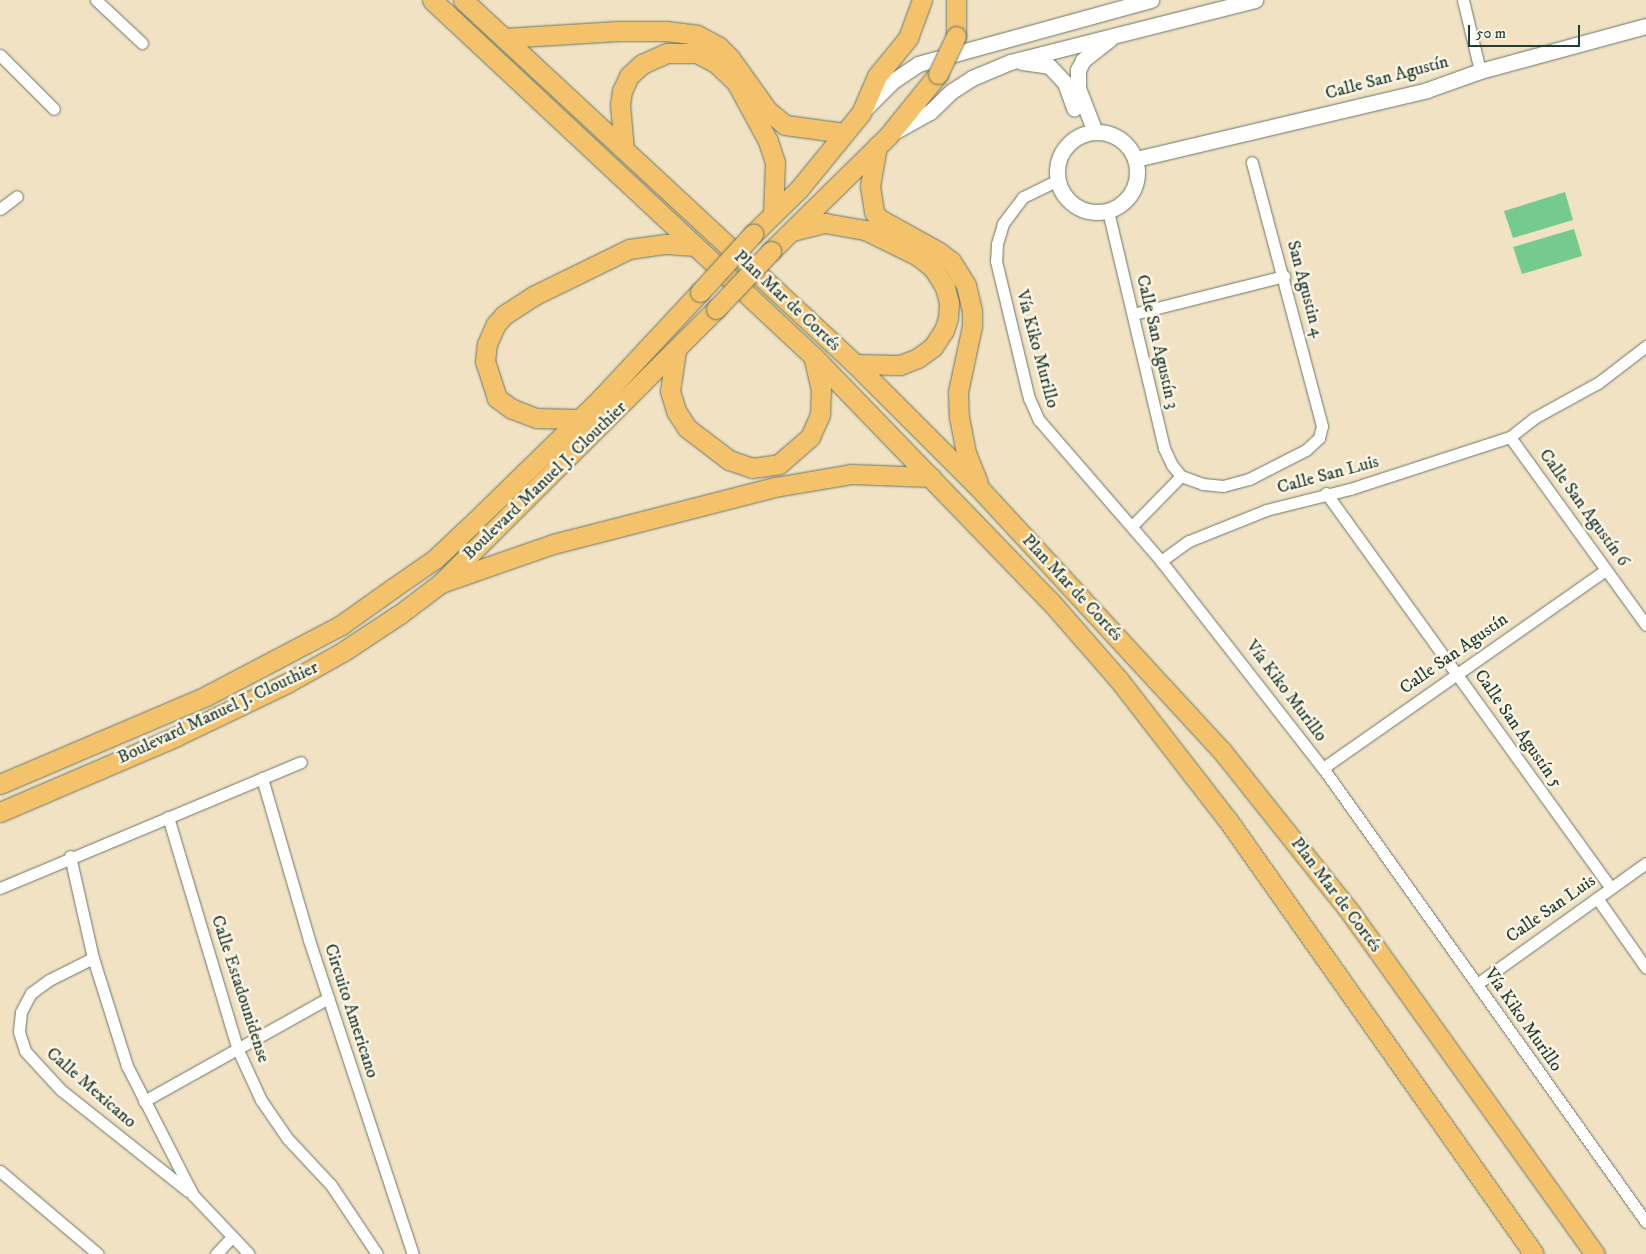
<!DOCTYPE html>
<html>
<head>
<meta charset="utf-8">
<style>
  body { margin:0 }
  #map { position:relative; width:1646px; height:1254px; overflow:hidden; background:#f1e2c4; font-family:"IM FELL DW Pica",serif }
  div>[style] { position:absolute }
  .green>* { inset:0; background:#75cb8f }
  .roads { filter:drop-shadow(0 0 1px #687766) drop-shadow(0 0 1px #687766) }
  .minor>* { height:11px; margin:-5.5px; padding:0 5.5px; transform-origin:5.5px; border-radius:5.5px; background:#fff }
  .tertiary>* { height:15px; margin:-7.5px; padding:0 7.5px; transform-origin:7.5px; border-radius:7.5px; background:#fff }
  .tertiary>.ring { margin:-7.5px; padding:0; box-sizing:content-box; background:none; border:15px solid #fff; border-radius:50% }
  .primary>* { height:19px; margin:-9.5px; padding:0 9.5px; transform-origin:9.5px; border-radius:9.5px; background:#f3c26a }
  .trunk>* { height:19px; margin:-9.5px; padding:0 9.5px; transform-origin:9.5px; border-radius:9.5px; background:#f3c26a }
  .bridges { filter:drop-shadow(0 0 1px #687766) drop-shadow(0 0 1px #687766) }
  .primary-bridge>* { height:19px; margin:-9.5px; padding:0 9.5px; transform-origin:9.5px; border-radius:9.5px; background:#f3c26a }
  span { translate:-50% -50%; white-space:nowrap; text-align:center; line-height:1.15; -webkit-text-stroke:5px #fcf5e5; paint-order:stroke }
  .street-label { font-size:18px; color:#1f3d34 }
  .scale { position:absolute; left:1468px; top:25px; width:112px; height:22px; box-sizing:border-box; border:2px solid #1f3d34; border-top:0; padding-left:6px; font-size:15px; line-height:18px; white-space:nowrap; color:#1f3d34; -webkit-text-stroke:4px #fcf5e5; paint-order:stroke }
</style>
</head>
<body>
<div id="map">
  <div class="green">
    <i style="clip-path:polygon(1565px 192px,1573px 220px,1513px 238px,1504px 211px)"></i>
    <i style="clip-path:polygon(1574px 229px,1582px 256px,1522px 274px,1513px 247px)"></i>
  </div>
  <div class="roads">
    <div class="minor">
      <i style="left:96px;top:0;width:63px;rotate:43.1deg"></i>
      <i style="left:1463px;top:0;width:73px;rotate:76.5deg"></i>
      <i style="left:0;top:55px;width:76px;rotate:45deg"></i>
      <i style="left:1058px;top:180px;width:39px;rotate:154deg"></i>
      <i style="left:1023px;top:197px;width:34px;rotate:127deg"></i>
      <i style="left:1003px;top:224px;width:21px;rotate:107deg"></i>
      <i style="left:997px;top:244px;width:17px;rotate:93deg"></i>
      <i style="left:996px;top:261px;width:141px;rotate:76.5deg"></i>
      <i style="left:1029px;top:398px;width:24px;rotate:66deg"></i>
      <i style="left:1039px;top:420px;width:186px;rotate:49.1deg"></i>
      <i style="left:1161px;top:561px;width:263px;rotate:52deg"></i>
      <i style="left:1323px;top:768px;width:557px;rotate:54.57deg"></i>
      <i style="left:0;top:209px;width:21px;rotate:-37deg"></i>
      <i style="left:1108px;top:211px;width:244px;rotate:76.7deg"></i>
      <i style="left:1164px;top:448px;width:19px;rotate:65deg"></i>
      <i style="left:1172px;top:465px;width:14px;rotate:51deg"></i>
      <i style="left:1181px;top:476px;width:23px;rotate:20deg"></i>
      <i style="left:1203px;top:484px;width:20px;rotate:6deg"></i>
      <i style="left:1223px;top:486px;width:27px;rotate:-15deg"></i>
      <i style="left:1249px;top:479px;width:64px;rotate:-27deg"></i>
      <i style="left:1306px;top:450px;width:18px;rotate:-43deg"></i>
      <i style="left:1319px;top:438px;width:12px;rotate:-76deg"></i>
      <i style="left:1322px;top:426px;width:273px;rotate:-104.9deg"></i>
      <i style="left:1133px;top:314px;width:156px;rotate:-14.1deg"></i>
      <i style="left:1510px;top:437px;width:232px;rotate:54.1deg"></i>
      <i style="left:1326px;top:493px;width:487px;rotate:54.2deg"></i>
      <i style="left:1132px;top:526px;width:70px;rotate:-45.6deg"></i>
      <i style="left:1161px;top:561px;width:34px;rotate:-36deg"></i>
      <i style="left:1189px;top:541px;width:83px;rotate:-21.9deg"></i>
      <i style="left:1266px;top:510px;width:87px;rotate:-14deg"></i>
      <i style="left:1350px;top:489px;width:168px;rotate:-18deg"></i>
      <i style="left:1510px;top:437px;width:31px;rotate:-38deg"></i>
      <i style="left:1534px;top:418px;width:73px;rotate:-28.7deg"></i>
      <i style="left:1598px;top:383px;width:61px;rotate:-37.6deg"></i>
      <i style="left:1323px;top:768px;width:345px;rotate:-35deg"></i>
      <i style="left:262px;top:778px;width:169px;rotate:73.8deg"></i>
      <i style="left:309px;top:940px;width:331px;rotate:71.7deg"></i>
      <i style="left:168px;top:817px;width:243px;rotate:73.3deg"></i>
      <i style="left:238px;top:1050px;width:55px;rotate:65.3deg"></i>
      <i style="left:261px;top:1100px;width:46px;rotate:55.6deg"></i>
      <i style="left:287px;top:1138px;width:64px;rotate:46.9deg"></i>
      <i style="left:331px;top:1185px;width:83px;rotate:56.3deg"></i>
      <i style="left:70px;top:856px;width:105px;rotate:77.3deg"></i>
      <i style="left:93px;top:958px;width:113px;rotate:72.5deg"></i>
      <i style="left:127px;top:1066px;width:145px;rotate:62.9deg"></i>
      <i style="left:193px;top:1195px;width:81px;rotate:46.5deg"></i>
      <i style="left:0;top:888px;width:326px;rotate:-22.7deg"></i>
      <i style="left:1597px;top:898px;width:85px;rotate:55deg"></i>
      <i style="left:93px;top:958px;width:49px;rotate:153.4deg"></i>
      <i style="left:49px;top:980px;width:22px;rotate:144deg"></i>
      <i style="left:31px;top:993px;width:21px;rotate:118deg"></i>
      <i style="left:21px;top:1012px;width:20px;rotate:96deg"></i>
      <i style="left:19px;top:1032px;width:20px;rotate:72deg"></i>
      <i style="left:25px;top:1051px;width:53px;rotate:47.3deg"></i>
      <i style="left:61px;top:1090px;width:162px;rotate:38.5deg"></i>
      <i style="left:1477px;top:984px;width:208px;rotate:-35.6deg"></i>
      <i style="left:144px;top:1101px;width:211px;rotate:-29.2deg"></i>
      <i style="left:0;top:1171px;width:128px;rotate:40.3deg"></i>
      <i style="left:216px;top:1254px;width:23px;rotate:-47deg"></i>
    </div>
    <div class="tertiary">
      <i style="left:1022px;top:62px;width:27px;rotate:8deg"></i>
      <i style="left:1049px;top:66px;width:7px;rotate:45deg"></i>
      <i style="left:1054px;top:71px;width:16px;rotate:47deg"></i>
      <i style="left:1065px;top:83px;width:27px;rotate:70deg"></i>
      <i style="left:865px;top:109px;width:40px;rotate:-45deg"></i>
      <i style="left:893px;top:81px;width:30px;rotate:-34deg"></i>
      <i style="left:918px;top:64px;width:242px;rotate:-15.4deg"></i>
      <i class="ring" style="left:1057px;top:132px;width:65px;height:65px"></i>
      <i style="left:894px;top:132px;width:41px;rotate:-29.1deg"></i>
      <i style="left:930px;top:112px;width:30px;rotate:-44deg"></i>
      <i style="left:952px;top:91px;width:24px;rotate:-33deg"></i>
      <i style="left:972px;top:78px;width:41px;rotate:-22.8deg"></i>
      <i style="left:1010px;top:62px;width:253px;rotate:-14.2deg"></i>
      <i style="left:1095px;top:132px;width:47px;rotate:-111.1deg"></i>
      <i style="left:1078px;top:88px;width:18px;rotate:-90deg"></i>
      <i style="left:1078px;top:70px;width:11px;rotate:-63deg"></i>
      <i style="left:1083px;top:60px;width:34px;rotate:-38deg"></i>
      <i style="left:1136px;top:159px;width:299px;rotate:-13.3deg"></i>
      <i style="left:1427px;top:90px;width:56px;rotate:-19.7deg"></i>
      <i style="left:1480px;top:71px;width:172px;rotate:-15.2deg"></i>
    </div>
    <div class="primary">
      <i style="left:956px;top:36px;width:36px;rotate:-90deg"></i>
      <i style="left:753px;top:234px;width:64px;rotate:-44.4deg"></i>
      <i style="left:799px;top:189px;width:98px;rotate:-50.8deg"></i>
      <i style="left:861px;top:113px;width:40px;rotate:-66.6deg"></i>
      <i style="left:877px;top:76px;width:49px;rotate:-50.8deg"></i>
      <i style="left:908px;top:38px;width:40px;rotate:-69.8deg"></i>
      <i style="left:771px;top:251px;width:164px;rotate:-44.5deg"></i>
      <i style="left:888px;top:136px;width:80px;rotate:-51.1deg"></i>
      <i style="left:0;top:784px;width:224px;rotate:-23.1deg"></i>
      <i style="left:206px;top:696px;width:153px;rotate:-27.7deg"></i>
      <i style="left:341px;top:625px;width:64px;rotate:-35.4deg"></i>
      <i style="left:393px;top:588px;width:51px;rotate:-34.6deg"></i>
      <i style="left:435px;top:559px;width:47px;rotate:-43.3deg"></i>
      <i style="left:469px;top:527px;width:185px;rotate:-44.3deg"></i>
      <i style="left:601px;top:398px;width:145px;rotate:-47deg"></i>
      <i style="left:0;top:812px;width:193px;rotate:-23.2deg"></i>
      <i style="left:177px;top:736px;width:122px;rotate:-25.7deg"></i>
      <i style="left:287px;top:683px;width:65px;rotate:-29.3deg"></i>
      <i style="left:344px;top:651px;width:67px;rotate:-33.5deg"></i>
      <i style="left:400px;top:614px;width:51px;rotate:-37.1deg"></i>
      <i style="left:441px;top:583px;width:388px;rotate:-44.9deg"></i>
    </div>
    <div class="trunk">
      <i style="left:432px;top:0;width:523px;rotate:43.06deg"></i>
      <i style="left:814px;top:357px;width:339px;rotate:46deg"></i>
      <i style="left:1050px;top:601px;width:105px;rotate:48.9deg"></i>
      <i style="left:1119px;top:680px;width:176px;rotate:52.2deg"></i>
      <i style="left:1227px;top:819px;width:532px;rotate:54.79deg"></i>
      <i style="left:463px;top:0;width:535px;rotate:42.88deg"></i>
      <i style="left:855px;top:364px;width:178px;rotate:45deg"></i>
      <i style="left:981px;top:490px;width:355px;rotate:47.3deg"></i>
      <i style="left:1222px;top:751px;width:206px;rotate:51.5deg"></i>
      <i style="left:1350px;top:912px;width:421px;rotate:54.4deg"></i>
      <i style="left:504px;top:38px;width:114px;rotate:-3.5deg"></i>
      <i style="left:618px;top:31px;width:48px"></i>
      <i style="left:666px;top:31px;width:31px;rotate:7deg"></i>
      <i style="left:697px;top:35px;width:24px;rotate:28deg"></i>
      <i style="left:718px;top:46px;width:17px;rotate:45deg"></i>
      <i style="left:730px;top:58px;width:65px;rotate:54.4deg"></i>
      <i style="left:768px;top:111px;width:22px;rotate:39deg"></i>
      <i style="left:785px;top:125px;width:60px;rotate:7.7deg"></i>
      <i style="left:877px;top:146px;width:41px;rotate:99.9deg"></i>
      <i style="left:870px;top:186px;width:26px;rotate:81deg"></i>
      <i style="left:874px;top:212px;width:7px;rotate:56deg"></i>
      <i style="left:878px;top:218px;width:70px;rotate:29.1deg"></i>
      <i style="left:939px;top:252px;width:15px;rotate:37deg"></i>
      <i style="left:951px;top:261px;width:28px;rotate:58deg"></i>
      <i style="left:966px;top:285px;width:26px;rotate:77deg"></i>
      <i style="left:972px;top:310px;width:16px;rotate:90deg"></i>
      <i style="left:972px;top:326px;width:67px;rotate:102deg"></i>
      <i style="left:958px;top:392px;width:25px;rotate:88deg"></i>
      <i style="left:959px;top:417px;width:37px;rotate:79deg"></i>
      <i style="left:966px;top:453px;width:31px;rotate:68deg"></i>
      <i style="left:624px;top:149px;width:44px;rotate:-95.2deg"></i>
      <i style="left:620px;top:105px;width:14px;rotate:-82deg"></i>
      <i style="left:622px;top:91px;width:17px;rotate:-65deg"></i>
      <i style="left:629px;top:76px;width:18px;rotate:-43deg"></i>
      <i style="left:642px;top:64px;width:27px;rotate:-24deg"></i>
      <i style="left:667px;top:53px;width:30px"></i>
      <i style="left:697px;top:53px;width:21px;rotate:28deg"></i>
      <i style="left:716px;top:63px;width:28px;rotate:44deg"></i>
      <i style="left:736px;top:82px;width:67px;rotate:61.5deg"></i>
      <i style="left:768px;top:141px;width:22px;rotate:72deg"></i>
      <i style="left:775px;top:162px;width:52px;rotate:92.2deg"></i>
      <i style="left:792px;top:231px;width:34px;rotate:-14deg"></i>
      <i style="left:825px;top:223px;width:41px;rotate:9.9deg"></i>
      <i style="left:865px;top:230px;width:59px;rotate:26.1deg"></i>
      <i style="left:918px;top:256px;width:19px;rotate:39deg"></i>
      <i style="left:933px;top:268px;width:22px;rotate:58deg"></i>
      <i style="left:945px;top:287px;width:16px;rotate:76deg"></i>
      <i style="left:949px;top:303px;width:15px;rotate:94deg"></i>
      <i style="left:948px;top:318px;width:13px;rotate:108deg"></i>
      <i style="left:944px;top:330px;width:20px;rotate:123deg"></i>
      <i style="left:933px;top:347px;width:19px;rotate:144deg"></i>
      <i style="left:918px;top:358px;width:19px;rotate:159deg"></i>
      <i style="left:900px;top:365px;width:45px;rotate:-178.7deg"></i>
      <i style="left:676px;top:351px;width:40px;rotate:98.5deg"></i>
      <i style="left:670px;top:391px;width:21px;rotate:73deg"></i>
      <i style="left:676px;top:411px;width:20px;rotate:57deg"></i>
      <i style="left:687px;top:428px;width:53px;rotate:37.3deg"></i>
      <i style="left:729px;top:460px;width:24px;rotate:19deg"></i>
      <i style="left:752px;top:468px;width:27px;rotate:-8deg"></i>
      <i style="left:779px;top:464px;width:41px;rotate:-41.1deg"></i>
      <i style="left:810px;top:437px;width:24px;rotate:-66deg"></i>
      <i style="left:820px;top:415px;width:25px;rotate:-88deg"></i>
      <i style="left:821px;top:390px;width:32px;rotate:-103deg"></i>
      <i style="left:580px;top:419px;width:44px;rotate:-178.7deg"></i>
      <i style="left:536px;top:418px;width:26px;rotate:-159deg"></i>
      <i style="left:512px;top:409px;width:19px;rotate:-144deg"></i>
      <i style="left:497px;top:398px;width:38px;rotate:-108deg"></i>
      <i style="left:485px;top:362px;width:18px;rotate:-84deg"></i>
      <i style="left:487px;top:344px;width:22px;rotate:-66deg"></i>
      <i style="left:496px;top:324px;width:12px;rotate:-48deg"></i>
      <i style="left:504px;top:315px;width:35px;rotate:-33deg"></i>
      <i style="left:533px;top:296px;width:107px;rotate:-26.1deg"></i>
      <i style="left:629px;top:249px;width:37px;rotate:-8deg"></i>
      <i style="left:666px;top:244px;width:29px;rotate:4deg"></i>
      <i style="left:441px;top:583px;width:119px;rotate:-19.2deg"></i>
      <i style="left:553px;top:544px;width:229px;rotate:-14.4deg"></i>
      <i style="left:775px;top:487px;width:77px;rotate:-9.7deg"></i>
      <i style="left:851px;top:474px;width:80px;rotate:2.1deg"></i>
    </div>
  </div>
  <div class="bridges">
    <div class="primary-bridge">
      <i style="left:938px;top:74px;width:42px;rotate:-64.7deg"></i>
      <i style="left:700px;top:292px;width:79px;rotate:-47.6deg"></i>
      <i style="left:716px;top:309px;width:80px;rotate:-46.5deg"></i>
    </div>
  </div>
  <div class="street-label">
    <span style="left:1387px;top:78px;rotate:-15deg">Calle San Agustín</span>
    <span style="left:1305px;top:289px;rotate:75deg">San Agustin 4</span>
    <span style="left:787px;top:301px;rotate:43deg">Plan Mar de Cortés</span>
    <span style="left:1157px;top:342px;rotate:77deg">Calle San Agustín 3</span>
    <span style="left:1037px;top:349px;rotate:75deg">Vía Kiko Murillo</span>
    <span style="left:1328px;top:475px;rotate:-15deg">Calle San Luis</span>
    <span style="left:545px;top:481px;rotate:-44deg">Boulevard Manuel J. Clouthier</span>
    <span style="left:1584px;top:508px;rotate:54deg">Calle San Agustín 6</span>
    <span style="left:1072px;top:588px;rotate:47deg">Plan Mar de Cortés</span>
    <span style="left:1454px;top:654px;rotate:-35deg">Calle San Agustín</span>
    <span style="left:1286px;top:691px;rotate:53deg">Vía Kiko Murillo</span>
    <span style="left:218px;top:713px;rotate:-25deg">Boulevard Manuel J. Clouthier</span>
    <span style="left:1518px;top:729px;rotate:55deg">Calle San Agustín 5</span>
    <span style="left:1336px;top:895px;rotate:53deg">Plan Mar de Cortés</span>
    <span style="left:1551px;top:909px;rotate:-35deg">Calle San Luis</span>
    <span style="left:240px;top:989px;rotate:72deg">Calle Estadounidense</span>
    <span style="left:351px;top:1011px;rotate:72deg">Circuito Americano</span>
    <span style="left:1523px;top:1020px;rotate:55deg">Vía Kiko Murillo</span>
    <span style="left:91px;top:1088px;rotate:41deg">Calle Mexicano</span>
  </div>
  <div class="scale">50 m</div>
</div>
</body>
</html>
